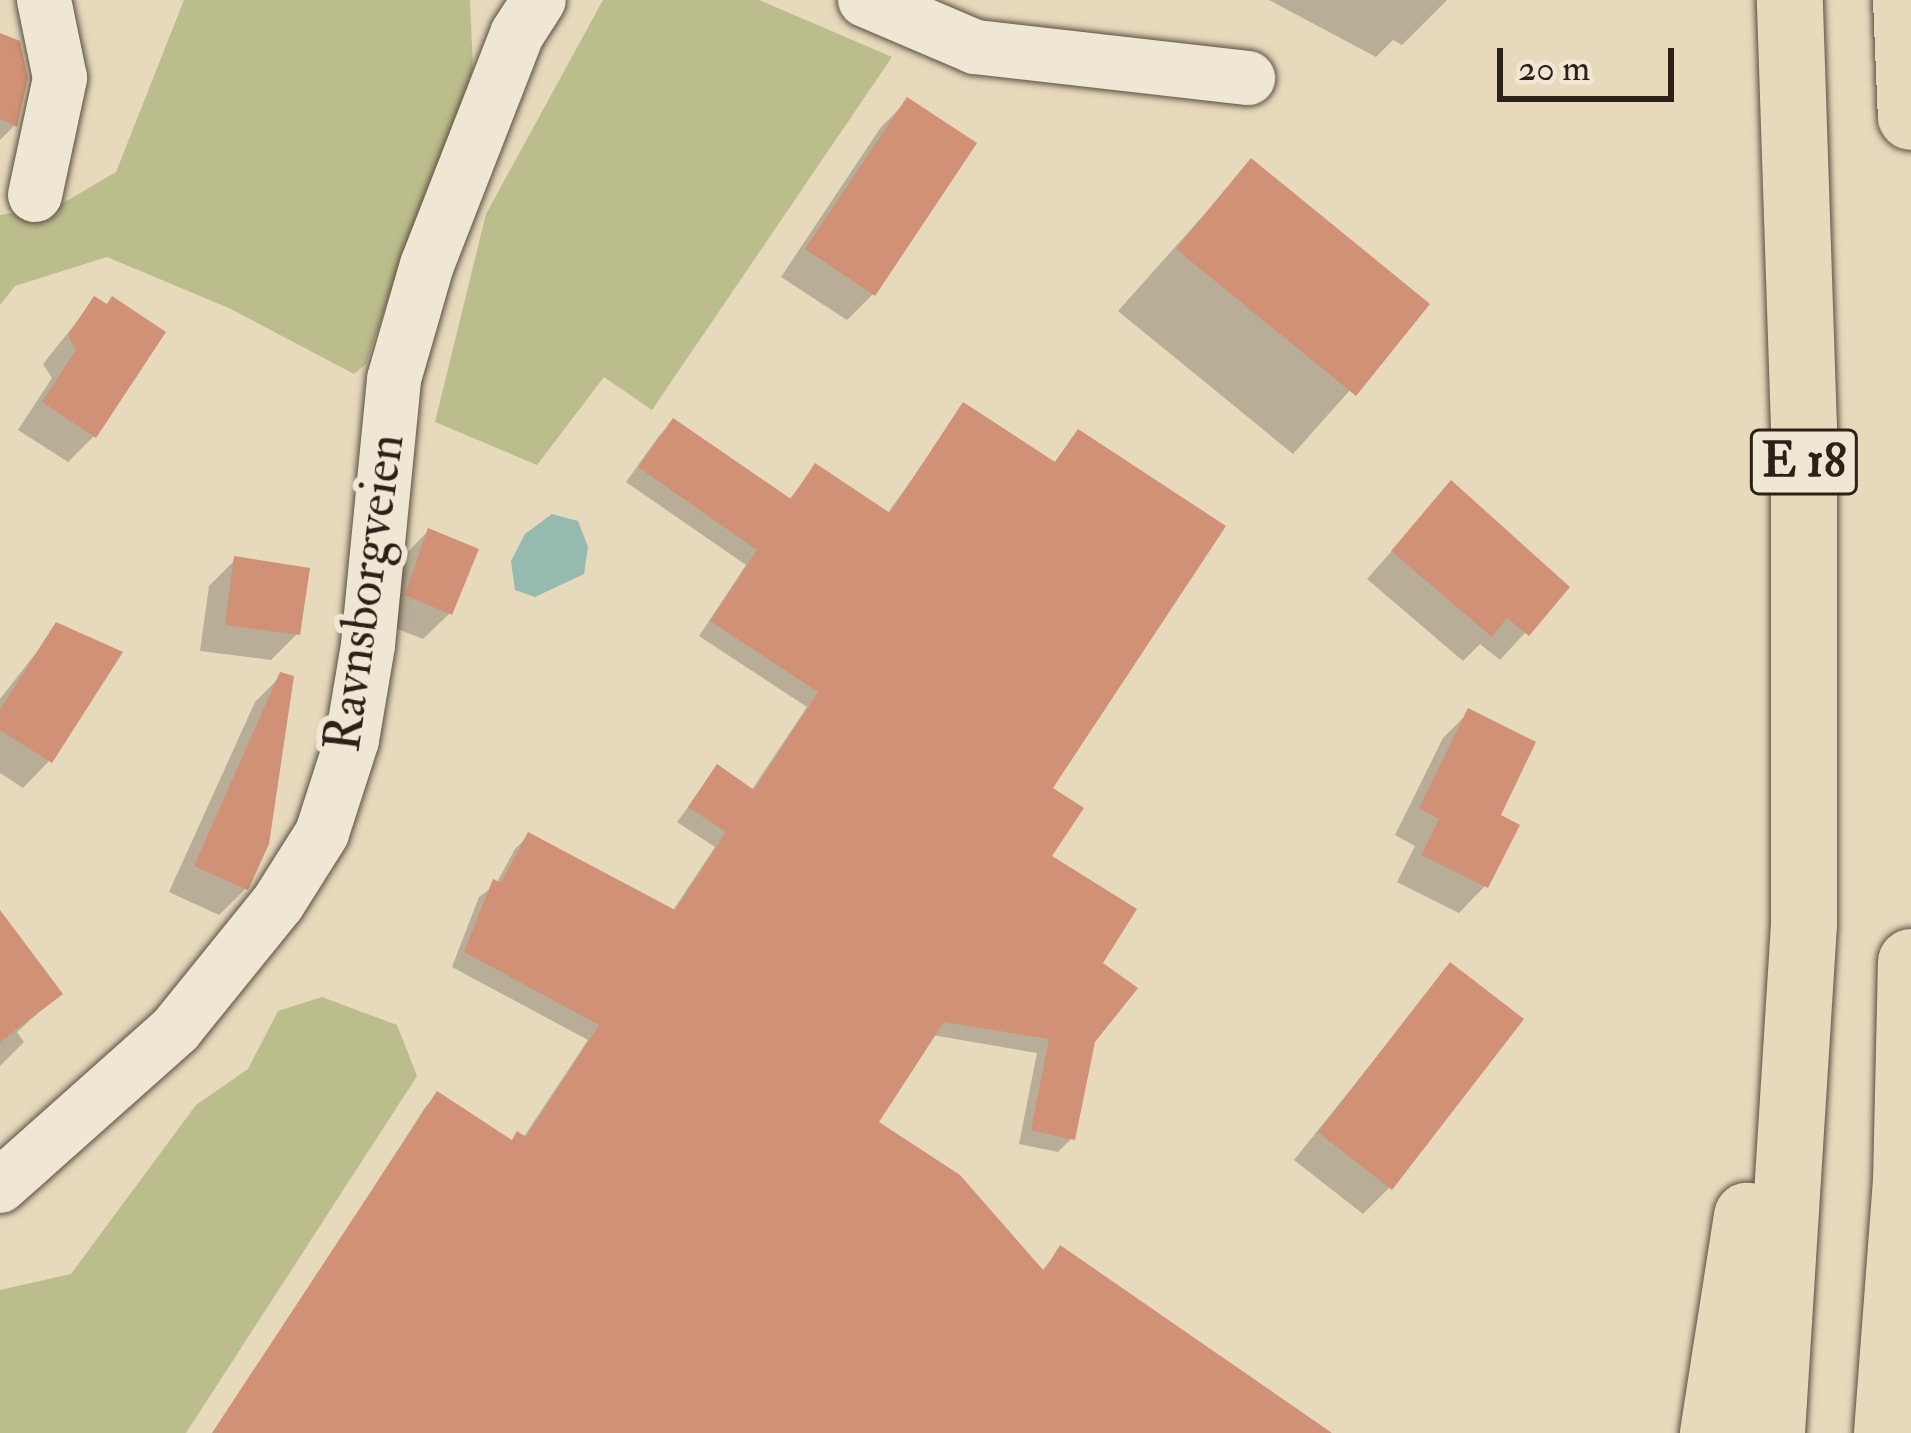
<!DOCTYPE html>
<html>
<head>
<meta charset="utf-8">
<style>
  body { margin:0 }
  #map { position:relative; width:1911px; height:1433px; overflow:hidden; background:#e6d9bc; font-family:"IM FELL Double Pica",serif }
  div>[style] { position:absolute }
  .green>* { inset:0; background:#bcbd8c }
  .water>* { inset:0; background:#96bab0 }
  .shadow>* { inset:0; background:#0003 }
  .building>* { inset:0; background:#d19176 }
  .roads { filter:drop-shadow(0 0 3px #5a4f41) drop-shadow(0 0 3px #5a4f41) }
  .street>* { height:54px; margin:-27px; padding:0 27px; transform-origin:27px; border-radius:27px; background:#efe6d3 }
  .highway>* { height:66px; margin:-33px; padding:0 33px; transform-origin:33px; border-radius:33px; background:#e6d9bc }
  span { translate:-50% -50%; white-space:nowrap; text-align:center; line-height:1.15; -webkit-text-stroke:12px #efe6d3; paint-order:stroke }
  .shield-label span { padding:3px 9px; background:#efe6d3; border:3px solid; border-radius:9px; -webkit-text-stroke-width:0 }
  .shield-label { font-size:48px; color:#2c2118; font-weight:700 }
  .street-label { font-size:51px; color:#2c2118 }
  .scale { position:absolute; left:1497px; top:48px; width:177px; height:54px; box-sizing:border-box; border:6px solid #2c2118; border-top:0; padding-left:15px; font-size:36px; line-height:42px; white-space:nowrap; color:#2c2118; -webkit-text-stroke:9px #efe6d3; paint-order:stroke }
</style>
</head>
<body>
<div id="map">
  <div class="green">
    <i style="clip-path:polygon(184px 0,470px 0,473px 69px,460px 123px,409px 237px,366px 364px,354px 374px,231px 309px,107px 257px,15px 286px,0 305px,0 215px,58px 206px,116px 172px)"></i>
    <i style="clip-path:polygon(603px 0,759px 0,892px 57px,652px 410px,604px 377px,537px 465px,435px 422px,486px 214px)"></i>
    <i style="clip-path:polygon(322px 997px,397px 1025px,417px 1076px,186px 1433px,0 1433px,0 1290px,71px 1274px,196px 1105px,248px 1069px,278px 1011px)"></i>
  </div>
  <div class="water">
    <i style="clip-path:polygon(552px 514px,578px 521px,588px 547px,584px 574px,535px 597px,515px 590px,511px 561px,525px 534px)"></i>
  </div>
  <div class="shadow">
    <i style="clip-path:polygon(1269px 0,1447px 0,1402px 45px,1393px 40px,1376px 57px)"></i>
    <i style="clip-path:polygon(0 46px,15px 125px,0 140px)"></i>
    <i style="clip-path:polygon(907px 101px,873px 294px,847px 320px,781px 277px,881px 127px)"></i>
    <i style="clip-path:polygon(1251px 162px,1426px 305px,1293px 454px,1118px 311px)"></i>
    <i style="clip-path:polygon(95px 299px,94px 436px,68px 462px,18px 430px,52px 378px,43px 364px)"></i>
    <i style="clip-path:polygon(964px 406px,1053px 464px,1078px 433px,1048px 857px,1099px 963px,1092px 1041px,1072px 1138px,1058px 1152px,1019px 1144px,1037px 1053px,932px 1035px,875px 1123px,1041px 1272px,1060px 1249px,1300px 1411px,1286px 1433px,216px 1433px,426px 1106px,437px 1095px,510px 1143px,523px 1138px,588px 1040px,452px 967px,479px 897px,496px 884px,515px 849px,529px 835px,672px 912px,715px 847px,677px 822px,717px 768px,751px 791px,807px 707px,699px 636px,746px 565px,626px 482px,659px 436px,673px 422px,788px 501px,815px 467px,887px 514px)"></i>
    <i style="clip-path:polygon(1451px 484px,1566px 588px,1500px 660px,1480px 644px,1463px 661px,1367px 579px)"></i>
    <i style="clip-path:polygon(428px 531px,450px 613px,423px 639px,380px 622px,402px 558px)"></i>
    <i style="clip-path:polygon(235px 560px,297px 634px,271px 660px,200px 651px,209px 586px)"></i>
    <i style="clip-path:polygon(57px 626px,119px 653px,49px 761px,23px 788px,0 773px,0 699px)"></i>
    <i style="clip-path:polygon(281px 676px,246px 888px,219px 915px,169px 892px,255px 702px)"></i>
    <i style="clip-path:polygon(1469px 712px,1497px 817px,1485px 886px,1459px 913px,1397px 882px,1415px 846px,1395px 835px,1443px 738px)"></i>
    <i style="clip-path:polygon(0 949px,59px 994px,17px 1032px,24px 1042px,0 1066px)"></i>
    <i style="clip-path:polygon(1450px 966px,1389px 1188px,1363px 1214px,1294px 1160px)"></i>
  </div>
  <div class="building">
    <i style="clip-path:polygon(0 33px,20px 41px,28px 78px,17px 127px,0 119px)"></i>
    <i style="clip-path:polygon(907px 97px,977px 143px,875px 296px,805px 249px)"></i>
    <i style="clip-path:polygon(1251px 158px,1430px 304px,1356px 396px,1176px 249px)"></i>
    <i style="clip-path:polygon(94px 296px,107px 304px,112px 296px,166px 332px,96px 438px,42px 402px,76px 350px,68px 335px)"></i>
    <i style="clip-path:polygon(963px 402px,1055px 462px,1078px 429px,1226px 526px,1053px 788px,1084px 808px,1052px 856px,1137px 909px,1103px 963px,1138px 988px,1095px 1042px,1075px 1140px,1031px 1130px,1049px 1039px,944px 1022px,879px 1122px,960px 1175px,1044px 1271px,1060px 1245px,1332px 1433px,212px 1433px,437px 1091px,512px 1140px,517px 1131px,526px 1137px,599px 1025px,464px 952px,493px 879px,501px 883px,528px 832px,675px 910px,726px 832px,688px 807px,717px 764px,754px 790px,818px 692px,710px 621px,757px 550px,638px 467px,673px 418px,791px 499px,815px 463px,890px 513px)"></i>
    <i style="clip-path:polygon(1451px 480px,1570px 587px,1529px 636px,1507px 618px,1492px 637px,1391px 551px)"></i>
    <i style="clip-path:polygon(428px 528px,479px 549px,452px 615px,405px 595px)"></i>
    <i style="clip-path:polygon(234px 556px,310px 568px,300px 635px,225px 625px)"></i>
    <i style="clip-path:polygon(56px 622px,123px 652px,52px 763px,0 730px,0 710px)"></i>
    <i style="clip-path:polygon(280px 672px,294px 676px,269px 844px,248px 890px,194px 866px)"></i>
    <i style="clip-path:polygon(1468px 708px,1536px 742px,1501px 815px,1520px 825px,1488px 888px,1421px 855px,1439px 819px,1419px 808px)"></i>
    <i style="clip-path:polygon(0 910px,63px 994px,0 1042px)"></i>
    <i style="clip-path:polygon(1450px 962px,1524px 1019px,1392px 1190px,1318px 1132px)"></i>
  </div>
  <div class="roads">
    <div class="street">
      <i style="left:865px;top:0;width:120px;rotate:23.1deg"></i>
      <i style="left:975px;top:47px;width:275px;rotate:6.5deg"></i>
      <i style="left:35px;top:195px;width:120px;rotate:-77.9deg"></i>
      <i style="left:60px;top:78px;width:80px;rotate:-101.6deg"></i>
      <i style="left:0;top:1186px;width:236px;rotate:-41.7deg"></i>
      <i style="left:176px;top:1029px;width:162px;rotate:-51deg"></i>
      <i style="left:278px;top:903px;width:83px;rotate:-57.8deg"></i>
      <i style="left:322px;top:833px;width:98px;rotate:-72.1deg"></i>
      <i style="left:352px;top:740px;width:96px;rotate:-80.4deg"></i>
      <i style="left:368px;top:645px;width:267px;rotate:-84.4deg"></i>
      <i style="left:394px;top:379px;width:119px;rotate:-73.9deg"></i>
      <i style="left:427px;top:265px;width:248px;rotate:-68.7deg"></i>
      <i style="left:517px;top:34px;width:40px;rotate:-57.1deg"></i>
    </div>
    <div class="highway">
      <i style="left:1906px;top:0;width:117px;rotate:87.6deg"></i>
      <i style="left:1713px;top:1433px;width:220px;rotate:-81.1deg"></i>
      <i style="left:1772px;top:1433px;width:510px;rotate:-86.4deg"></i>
      <i style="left:1804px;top:924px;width:496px;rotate:-90deg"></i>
      <i style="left:1804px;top:428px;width:428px;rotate:-91.9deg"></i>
      <i style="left:1887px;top:1433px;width:253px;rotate:-85.7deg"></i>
      <i style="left:1906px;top:1181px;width:219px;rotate:-88.7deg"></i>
    </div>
  </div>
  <div class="shield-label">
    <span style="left:1804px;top:462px">E 18</span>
  </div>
  <div class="street-label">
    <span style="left:365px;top:593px;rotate:-82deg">Ravnsborgveien</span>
  </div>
  <div class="scale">20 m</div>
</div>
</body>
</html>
